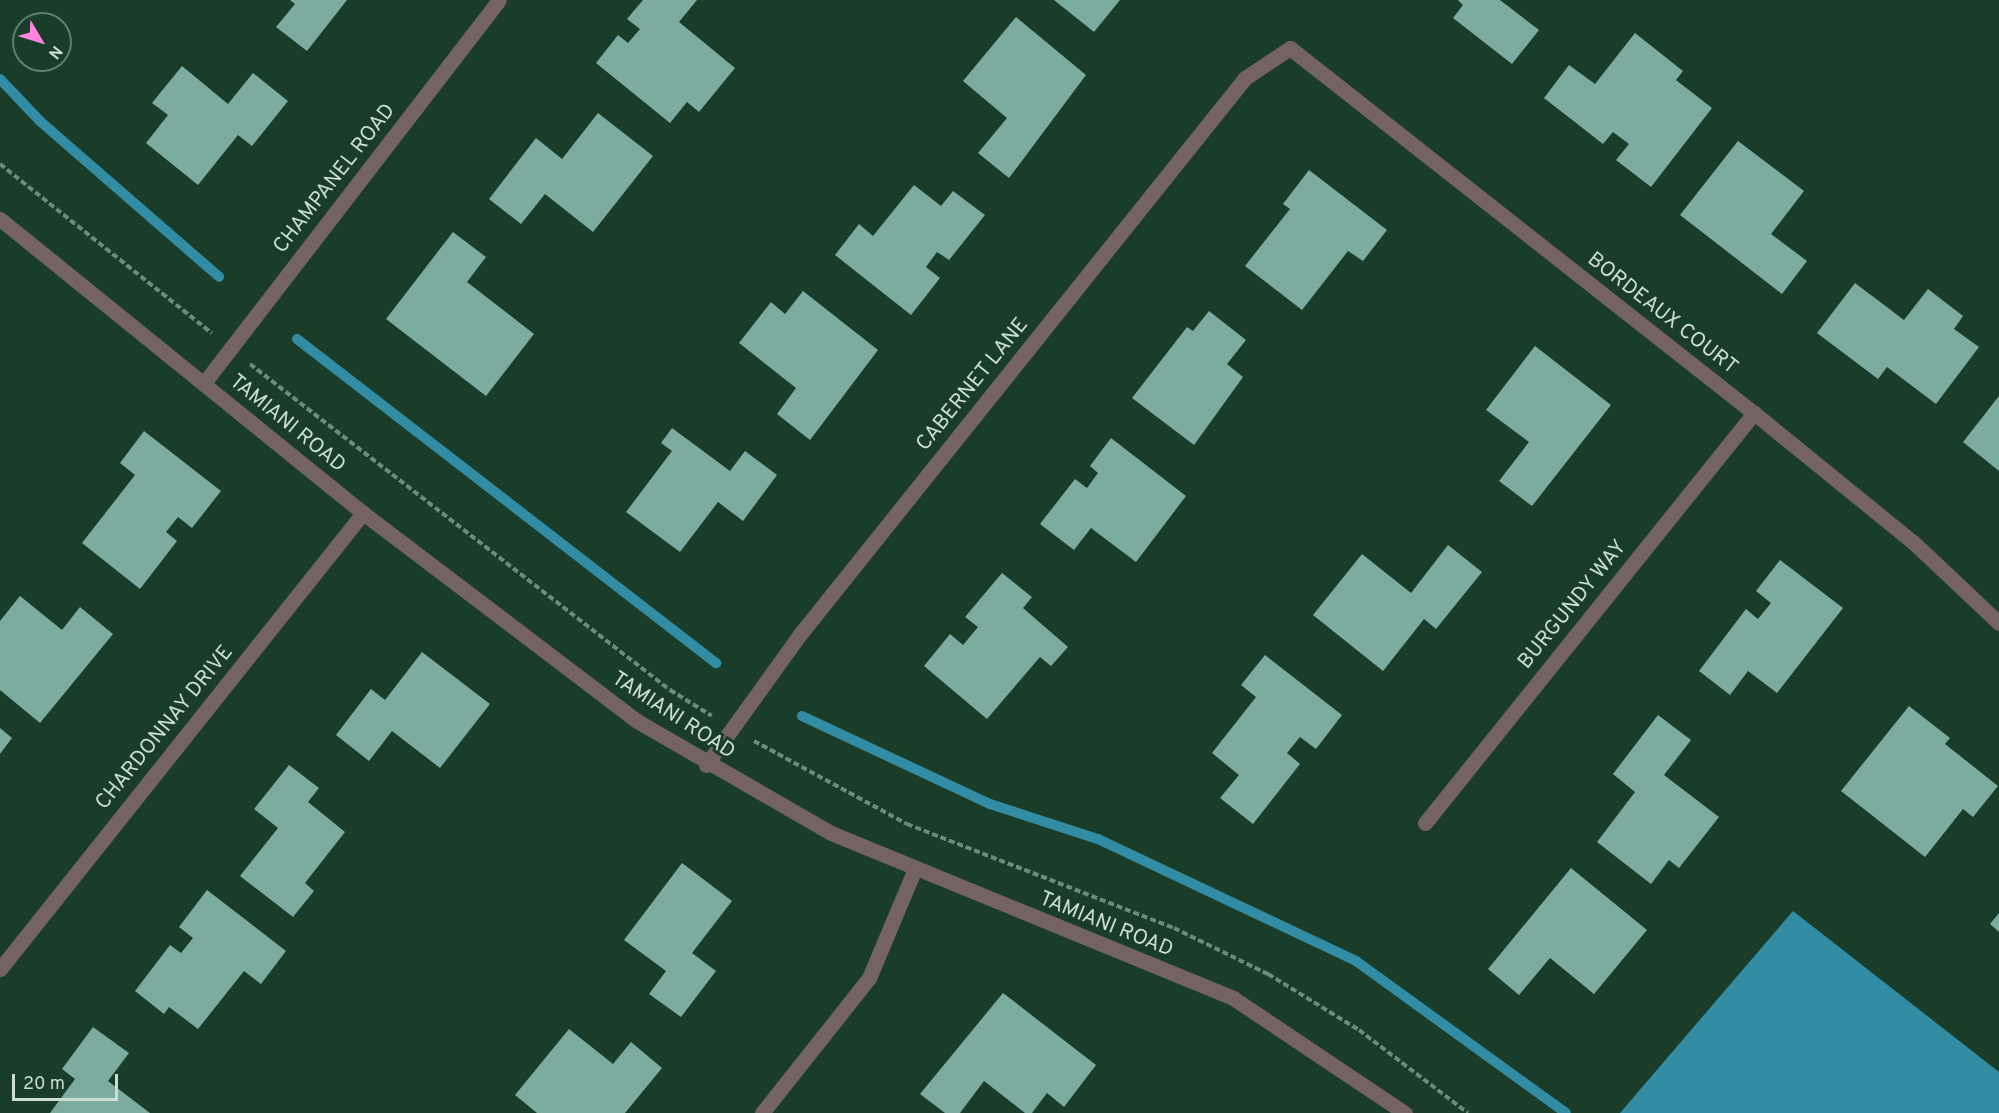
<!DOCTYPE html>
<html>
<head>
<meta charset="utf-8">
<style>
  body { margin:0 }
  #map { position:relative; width:1999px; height:1113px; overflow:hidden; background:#1a3d2a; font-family:Overpass,sans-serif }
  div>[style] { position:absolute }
  .water>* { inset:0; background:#328da4 }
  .stream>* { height:10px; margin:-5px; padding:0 5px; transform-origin:5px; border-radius:5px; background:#328da4 }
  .building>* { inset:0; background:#7caba0 }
  .path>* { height:4px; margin-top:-2px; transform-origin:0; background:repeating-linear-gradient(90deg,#6e8a7a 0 6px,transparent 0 9px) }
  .minor>* { height:15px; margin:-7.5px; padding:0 7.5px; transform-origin:7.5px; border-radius:7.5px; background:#74635e }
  span { translate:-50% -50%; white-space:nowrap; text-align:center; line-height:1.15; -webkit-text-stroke:6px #1a3d2a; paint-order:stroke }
  .street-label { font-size:21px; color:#cbded2 }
  .north { position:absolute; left:12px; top:12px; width:60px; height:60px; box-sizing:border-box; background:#1a3d2a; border:2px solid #617d6d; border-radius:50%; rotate:128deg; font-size:16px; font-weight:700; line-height:24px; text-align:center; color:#cbded2 }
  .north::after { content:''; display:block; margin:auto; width:21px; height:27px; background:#ff85de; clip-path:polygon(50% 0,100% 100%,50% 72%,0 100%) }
  .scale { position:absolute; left:12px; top:1074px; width:106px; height:27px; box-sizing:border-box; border:3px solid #cbded2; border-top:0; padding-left:8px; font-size:18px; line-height:21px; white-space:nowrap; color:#cbded2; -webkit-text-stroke:4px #1a3d2a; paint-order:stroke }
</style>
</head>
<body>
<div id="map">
  <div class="water">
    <i style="clip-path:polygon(1793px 911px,1999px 1072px,1999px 1113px,1620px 1113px)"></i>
  </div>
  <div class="stream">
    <i style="left:0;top:79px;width:59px;rotate:46.4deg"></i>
    <i style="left:41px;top:122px;width:236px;rotate:41deg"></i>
    <i style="left:297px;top:339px;width:530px;rotate:37.71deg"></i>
    <i style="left:802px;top:716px;width:208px;rotate:25.1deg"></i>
    <i style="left:990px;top:804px;width:114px;rotate:18deg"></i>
    <i style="left:1098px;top:839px;width:285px;rotate:25.3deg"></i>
    <i style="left:1356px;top:961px;width:259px;rotate:35.9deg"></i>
  </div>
  <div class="building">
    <i style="clip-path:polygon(290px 0,347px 0,307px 51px,276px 27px,295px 4px)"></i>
    <i style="clip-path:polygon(643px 0,697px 0,679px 22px,735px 68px,699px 112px,687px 102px,670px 123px,596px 63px,618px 35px,628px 43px,640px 29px,627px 19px)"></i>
    <i style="clip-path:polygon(1054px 0,1120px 0,1094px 32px)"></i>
    <i style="clip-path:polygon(1458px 0,1500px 0,1539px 30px,1512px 64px,1453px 18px,1463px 5px)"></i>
    <i style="clip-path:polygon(1016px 17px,1086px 75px,1009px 178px,978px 153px,1007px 118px,963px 81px)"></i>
    <i style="clip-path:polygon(1635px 33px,1683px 71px,1676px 80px,1712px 108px,1651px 187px,1616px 160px,1629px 144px,1613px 132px,1603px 144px,1544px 98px,1569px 65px,1595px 84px)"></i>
    <i style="clip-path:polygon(182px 66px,228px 104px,253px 73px,288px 101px,252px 146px,238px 135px,198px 185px,146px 143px,168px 115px,152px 103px)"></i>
    <i style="clip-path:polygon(598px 113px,653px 156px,593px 232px,545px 194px,521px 224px,489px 199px,536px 138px,562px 159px)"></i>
    <i style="clip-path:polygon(1738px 141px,1804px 191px,1771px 234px,1807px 261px,1782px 294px,1680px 215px)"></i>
    <i style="clip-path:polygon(1309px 170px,1387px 230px,1363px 261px,1348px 251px,1302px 310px,1245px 266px,1290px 209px,1283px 204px)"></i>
    <i style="clip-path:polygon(914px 185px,941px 206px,953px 191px,985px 215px,949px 260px,937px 252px,926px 267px,940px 278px,911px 315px,835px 255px,859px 224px,873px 236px)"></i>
    <i style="clip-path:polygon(453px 232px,486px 257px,467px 282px,534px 334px,486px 396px,386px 319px)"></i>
    <i style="clip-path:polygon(1855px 283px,1904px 320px,1928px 289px,1963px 316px,1954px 329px,1979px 347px,1936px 404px,1887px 367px,1878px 379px,1817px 333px)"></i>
    <i style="clip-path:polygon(803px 291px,878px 350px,810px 440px,777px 414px,796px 388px,739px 343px,771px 302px,785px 314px)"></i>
    <i style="clip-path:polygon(1209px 311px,1246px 340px,1227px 364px,1243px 377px,1194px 445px,1132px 398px,1187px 327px,1193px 331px)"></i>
    <i style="clip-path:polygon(1535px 346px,1611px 405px,1532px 506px,1499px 481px,1529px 442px,1486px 410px)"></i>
    <i style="clip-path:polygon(1999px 396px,1999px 471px,1963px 442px)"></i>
    <i style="clip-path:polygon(672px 428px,730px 471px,745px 451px,777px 475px,743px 521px,718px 502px,680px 552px,626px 512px,672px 451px,661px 443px)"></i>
    <i style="clip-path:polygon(144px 431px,221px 491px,192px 528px,178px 517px,166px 532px,177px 541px,140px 589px,82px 543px,135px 475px,120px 463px)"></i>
    <i style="clip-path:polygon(1111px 438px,1186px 496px,1136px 562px,1091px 528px,1074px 550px,1040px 524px,1075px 479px,1087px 488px,1098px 473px,1090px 466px)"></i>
    <i style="clip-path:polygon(1448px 545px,1482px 572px,1436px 629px,1424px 619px,1383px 671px,1313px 615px,1362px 554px,1411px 593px)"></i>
    <i style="clip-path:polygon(1780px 560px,1843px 608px,1777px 693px,1748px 671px,1730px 695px,1699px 671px,1746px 609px,1758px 619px,1771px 603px,1756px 591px)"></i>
    <i style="clip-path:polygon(1002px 573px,1032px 597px,1023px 608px,1068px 647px,1051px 666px,1040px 657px,987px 719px,924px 666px,950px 634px,963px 645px,978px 627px,965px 617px)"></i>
    <i style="clip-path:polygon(20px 596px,62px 630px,80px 607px,113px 634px,40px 723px,0 690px,0 621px)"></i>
    <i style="clip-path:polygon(422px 652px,490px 704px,440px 768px,392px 731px,369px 761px,336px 735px,371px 689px,385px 700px)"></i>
    <i style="clip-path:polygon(1265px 655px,1342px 715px,1316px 749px,1300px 737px,1287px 753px,1300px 764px,1253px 824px,1220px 798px,1239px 775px,1212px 753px,1256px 697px,1241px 685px)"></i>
    <i style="clip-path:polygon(1909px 706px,1950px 738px,1945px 744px,1998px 786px,1973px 817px,1963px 809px,1925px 857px,1841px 791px)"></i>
    <i style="clip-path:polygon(1658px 715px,1691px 740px,1664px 775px,1719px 817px,1679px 868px,1669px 860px,1651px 884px,1597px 842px,1635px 792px,1613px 774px)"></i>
    <i style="clip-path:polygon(0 728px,12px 738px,0 754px)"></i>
    <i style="clip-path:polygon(289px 765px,319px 788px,308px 802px,345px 832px,305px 883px,314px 891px,293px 917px,240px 876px,278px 828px,254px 809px)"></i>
    <i style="clip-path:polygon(682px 863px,732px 901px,692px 953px,716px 971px,681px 1017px,649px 994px,666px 971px,624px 940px)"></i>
    <i style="clip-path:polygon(1571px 868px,1647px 930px,1594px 994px,1550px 958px,1519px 995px,1488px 969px)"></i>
    <i style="clip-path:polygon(207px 890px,286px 951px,261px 984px,244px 971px,198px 1029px,169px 1007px,164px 1014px,135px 991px,170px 945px,181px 953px,193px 938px,179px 927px)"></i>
    <i style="clip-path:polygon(1999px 913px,1999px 932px,1990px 924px)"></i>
    <i style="clip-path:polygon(1003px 993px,1096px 1065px,1064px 1107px,1047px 1093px,1032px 1113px,1025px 1113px,984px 1081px,960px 1113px,945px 1113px,920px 1094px)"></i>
    <i style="clip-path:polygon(93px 1027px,129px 1053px,108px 1081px,150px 1113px,50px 1113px,75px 1079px,62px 1069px)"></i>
    <i style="clip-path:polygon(569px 1029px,613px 1064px,631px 1042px,662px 1068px,625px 1113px,537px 1113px,515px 1095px)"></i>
  </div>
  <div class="path">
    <i style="left:0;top:164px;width:271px;rotate:38.6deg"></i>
    <i style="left:250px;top:364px;width:532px;rotate:37.82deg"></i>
    <i style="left:670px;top:690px;width:49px;rotate:31.8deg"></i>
    <i style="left:754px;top:741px;width:174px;rotate:28.5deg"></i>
    <i style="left:907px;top:824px;width:287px;rotate:21.3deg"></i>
    <i style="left:1174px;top:928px;width:105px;rotate:26.1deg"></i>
    <i style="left:1268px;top:974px;width:107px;rotate:31.6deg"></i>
    <i style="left:1359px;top:1030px;width:137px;rotate:37.3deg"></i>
  </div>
  <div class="minor">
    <i style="left:0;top:219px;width:467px;rotate:39deg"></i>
    <i style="left:363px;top:513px;width:344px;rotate:37.2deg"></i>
    <i style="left:637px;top:721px;width:224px;rotate:30deg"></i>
    <i style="left:831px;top:833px;width:435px;rotate:22.3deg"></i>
    <i style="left:1233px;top:998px;width:207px;rotate:33.8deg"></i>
    <i style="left:204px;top:383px;width:483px;rotate:-52.4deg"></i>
    <i style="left:706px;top:765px;width:163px;rotate:-54.3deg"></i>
    <i style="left:801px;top:633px;width:711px;rotate:-51.34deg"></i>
    <i style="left:1245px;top:78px;width:54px;rotate:-33.7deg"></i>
    <i style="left:1290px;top:48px;width:590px;rotate:38.19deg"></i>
    <i style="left:1754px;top:413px;width:205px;rotate:39.1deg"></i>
    <i style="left:1913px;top:542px;width:118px;rotate:43.3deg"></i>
    <i style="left:1425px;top:823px;width:526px;rotate:-51.26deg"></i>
    <i style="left:0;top:969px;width:583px;rotate:-51.48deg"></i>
    <i style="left:762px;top:1113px;width:172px;rotate:-51.6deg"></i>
    <i style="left:869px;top:978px;width:116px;rotate:-67.2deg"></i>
  </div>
  <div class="street-label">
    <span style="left:335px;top:179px;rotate:-52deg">CHAMPANEL ROAD</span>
    <span style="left:1662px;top:314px;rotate:38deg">BORDEAUX COURT</span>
    <span style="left:973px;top:385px;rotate:-51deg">CABERNET LANE</span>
    <span style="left:287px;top:424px;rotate:39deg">TAMIANI ROAD</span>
    <span style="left:1573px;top:605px;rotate:-51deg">BURGUNDY WAY</span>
    <span style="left:673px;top:716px;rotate:33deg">TAMIANI ROAD</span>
    <span style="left:165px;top:728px;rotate:-51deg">CHARDONNAY DRIVE</span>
    <span style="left:1106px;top:925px;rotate:22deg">TAMIANI ROAD</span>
  </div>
  <div class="north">N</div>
  <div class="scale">20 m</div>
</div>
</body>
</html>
